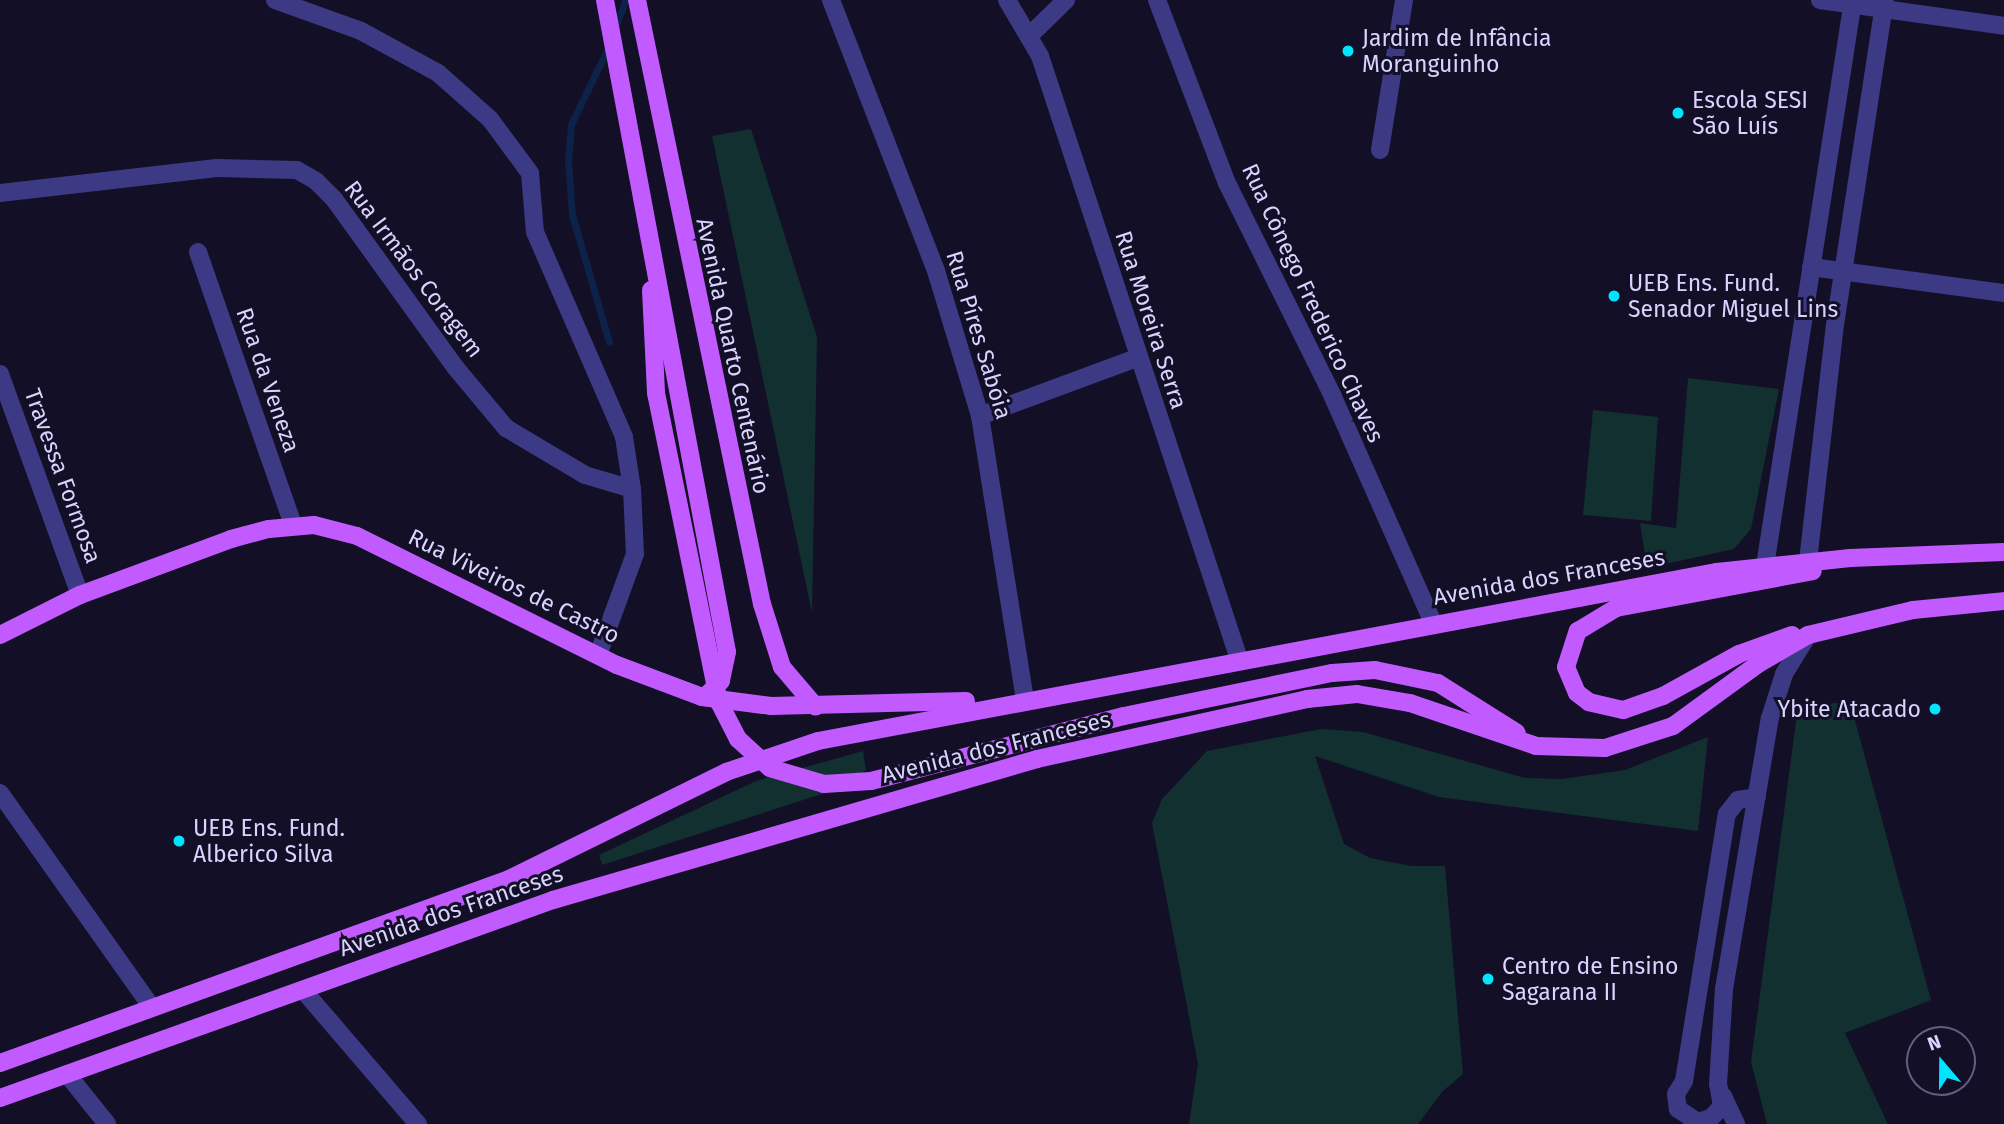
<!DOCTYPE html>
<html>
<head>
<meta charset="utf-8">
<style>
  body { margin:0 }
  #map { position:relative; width:2004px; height:1124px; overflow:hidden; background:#130f26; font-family:"Fira Sans",sans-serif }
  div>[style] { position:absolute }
  .green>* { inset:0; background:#12302f }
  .stream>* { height:7px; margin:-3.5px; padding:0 3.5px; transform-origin:3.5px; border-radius:3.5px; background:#0c2248 }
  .minor>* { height:18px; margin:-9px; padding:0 9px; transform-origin:9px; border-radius:9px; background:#3d3a85 }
  .major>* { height:18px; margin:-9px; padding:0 9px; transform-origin:9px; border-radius:9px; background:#c25bff }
  .major-bridge>* { height:18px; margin:-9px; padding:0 9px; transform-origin:9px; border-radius:9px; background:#c25bff }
  .dots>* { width:19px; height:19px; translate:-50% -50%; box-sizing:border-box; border:4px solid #130f26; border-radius:50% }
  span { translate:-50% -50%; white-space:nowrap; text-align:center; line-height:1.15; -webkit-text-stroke:6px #130f26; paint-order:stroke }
  .poi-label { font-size:23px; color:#d9d4ff }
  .left { translate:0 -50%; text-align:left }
  .right { translate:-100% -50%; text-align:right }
  .street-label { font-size:23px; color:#d9d4ff }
  .north { position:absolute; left:1906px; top:1026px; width:70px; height:70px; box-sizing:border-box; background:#130f26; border:2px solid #625e7d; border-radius:50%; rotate:340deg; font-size:19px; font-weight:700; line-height:28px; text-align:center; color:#d9d4ff }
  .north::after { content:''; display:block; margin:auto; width:24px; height:32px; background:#00e5ff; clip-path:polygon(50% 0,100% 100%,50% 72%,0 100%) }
</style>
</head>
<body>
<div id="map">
  <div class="green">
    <i style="clip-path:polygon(751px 129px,817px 337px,812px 613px,712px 136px)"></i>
    <i style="clip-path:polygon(1688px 378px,1779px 389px,1751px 529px,1734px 549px,1647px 568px,1640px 523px,1676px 528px)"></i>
    <i style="clip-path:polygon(1593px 410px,1658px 417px,1651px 521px,1583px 515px)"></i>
    <i style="clip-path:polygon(1850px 702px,1931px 1000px,1845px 1033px,1888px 1124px,1767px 1124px,1751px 1062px,1798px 706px)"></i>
    <i style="clip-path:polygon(1321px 729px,1363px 732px,1525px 778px,1562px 779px,1625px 770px,1708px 737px,1698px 831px,1439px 797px,1315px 756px,1344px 844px,1370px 858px,1411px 866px,1445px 866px,1463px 1074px,1443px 1091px,1418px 1124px,1189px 1124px,1198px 1064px,1152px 823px,1162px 799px,1207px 751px)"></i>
    <i style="clip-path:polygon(863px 751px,866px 770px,834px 790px,602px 865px,599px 855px,756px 781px)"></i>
  </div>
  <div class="stream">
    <i style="left:615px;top:28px;width:30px;rotate:-70deg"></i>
    <i style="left:609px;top:342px;width:132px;rotate:-106.2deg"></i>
    <i style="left:572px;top:215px;width:55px;rotate:-94.2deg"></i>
    <i style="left:568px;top:160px;width:36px;rotate:-85deg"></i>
    <i style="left:571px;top:124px;width:87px;rotate:-64deg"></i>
  </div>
  <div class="minor">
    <i style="left:275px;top:0;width:91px;rotate:19.8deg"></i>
    <i style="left:361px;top:31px;width:88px;rotate:28.6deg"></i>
    <i style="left:438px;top:73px;width:69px;rotate:41.5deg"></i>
    <i style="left:490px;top:119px;width:67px;rotate:53.5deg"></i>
    <i style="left:530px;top:173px;width:59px;rotate:85.2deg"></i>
    <i style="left:535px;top:232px;width:223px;rotate:66.5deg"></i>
    <i style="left:624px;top:437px;width:53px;rotate:81.3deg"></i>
    <i style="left:632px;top:489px;width:65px;rotate:87.4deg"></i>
    <i style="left:635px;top:554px;width:108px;rotate:110.1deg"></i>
    <i style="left:831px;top:0;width:291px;rotate:68.8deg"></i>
    <i style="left:936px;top:271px;width:152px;rotate:73.1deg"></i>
    <i style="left:980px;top:416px;width:287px;rotate:81deg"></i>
    <i style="left:1007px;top:0;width:65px;rotate:59.5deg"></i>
    <i style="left:1040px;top:56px;width:635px;rotate:71.74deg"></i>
    <i style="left:1157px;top:0;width:196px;rotate:69.1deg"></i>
    <i style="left:1227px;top:183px;width:239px;rotate:63.6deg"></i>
    <i style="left:1333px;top:397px;width:247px;rotate:66.1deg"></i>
    <i style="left:1820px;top:0;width:186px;rotate:8deg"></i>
    <i style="left:1029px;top:36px;width:52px;rotate:-44.2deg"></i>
    <i style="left:1380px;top:150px;width:152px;rotate:-80.9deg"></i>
    <i style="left:0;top:193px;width:218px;rotate:-6.6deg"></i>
    <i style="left:217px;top:168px;width:80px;rotate:1.4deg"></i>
    <i style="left:297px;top:170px;width:22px;rotate:30deg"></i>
    <i style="left:316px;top:181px;width:25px;rotate:45deg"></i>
    <i style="left:334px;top:199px;width:207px;rotate:54.2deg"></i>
    <i style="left:455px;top:367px;width:80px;rotate:50.1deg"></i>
    <i style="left:506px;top:428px;width:92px;rotate:30.7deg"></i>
    <i style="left:585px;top:475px;width:49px;rotate:16.6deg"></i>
    <i style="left:198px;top:252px;width:289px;rotate:70.8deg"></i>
    <i style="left:1811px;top:267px;width:195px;rotate:7.7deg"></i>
    <i style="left:0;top:374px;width:235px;rotate:70.1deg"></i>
    <i style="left:980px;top:416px;width:167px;rotate:-20.3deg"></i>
    <i style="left:1808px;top:561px;width:238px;rotate:-83.5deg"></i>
    <i style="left:1835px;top:325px;width:329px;rotate:-81.3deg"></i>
    <i style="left:1765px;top:566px;width:573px;rotate:-81.16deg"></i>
    <i style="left:0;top:793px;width:263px;rotate:54.7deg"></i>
    <i style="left:303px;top:990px;width:177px;rotate:49.4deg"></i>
    <i style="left:67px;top:1074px;width:64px;rotate:51.3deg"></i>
    <i style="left:1723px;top:1096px;width:31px;rotate:65deg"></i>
    <i style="left:1696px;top:1121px;width:22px;rotate:-146deg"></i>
    <i style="left:1678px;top:1109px;width:15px;rotate:-98deg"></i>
    <i style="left:1676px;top:1094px;width:15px;rotate:-58deg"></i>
    <i style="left:1684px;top:1081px;width:270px;rotate:-80.9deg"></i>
    <i style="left:1727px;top:814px;width:18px;rotate:-52deg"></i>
    <i style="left:1738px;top:800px;width:19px;rotate:-9deg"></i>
    <i style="left:1692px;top:1124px;width:20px;rotate:-18deg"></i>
    <i style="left:1711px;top:1118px;width:16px;rotate:-47deg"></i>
    <i style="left:1722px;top:1106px;width:22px;rotate:-100deg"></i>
    <i style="left:1718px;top:1084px;width:95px;rotate:-86.4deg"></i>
    <i style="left:1724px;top:989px;width:275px;rotate:-80.4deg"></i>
    <i style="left:1770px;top:718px;width:46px;rotate:-72.3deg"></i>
    <i style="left:1784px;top:674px;width:46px;rotate:-58.4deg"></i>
  </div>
  <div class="major">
    <i style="left:605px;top:0;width:663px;rotate:79.4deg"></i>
    <i style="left:727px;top:652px;width:30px;rotate:102deg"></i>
    <i style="left:721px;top:681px;width:18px;rotate:135deg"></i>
    <i style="left:637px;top:0;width:617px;rotate:78.31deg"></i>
    <i style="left:762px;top:604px;width:66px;rotate:72.4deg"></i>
    <i style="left:782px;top:667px;width:52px;rotate:49.6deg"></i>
    <i style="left:651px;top:290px;width:103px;rotate:87.2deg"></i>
    <i style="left:0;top:635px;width:89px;rotate:-26.6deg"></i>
    <i style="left:80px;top:595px;width:161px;rotate:-20.3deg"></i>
    <i style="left:231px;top:539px;width:39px;rotate:-15deg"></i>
    <i style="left:269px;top:529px;width:45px;rotate:-5.1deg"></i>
    <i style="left:314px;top:525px;width:44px;rotate:14.3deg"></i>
    <i style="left:357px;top:536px;width:290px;rotate:26.4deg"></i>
    <i style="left:617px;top:665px;width:91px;rotate:20.6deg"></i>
    <i style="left:702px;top:697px;width:70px;rotate:7.4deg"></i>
    <i style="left:771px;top:706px;width:195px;rotate:-1.5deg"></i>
    <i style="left:1792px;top:635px;width:56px;rotate:160.3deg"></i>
    <i style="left:1739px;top:654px;width:87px;rotate:151.1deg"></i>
    <i style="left:1663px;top:696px;width:42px;rotate:160.7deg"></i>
    <i style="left:1623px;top:710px;width:35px;rotate:-167deg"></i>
    <i style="left:1589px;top:702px;width:15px;rotate:-143deg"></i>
    <i style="left:1577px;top:693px;width:28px;rotate:-113deg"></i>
    <i style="left:1566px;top:667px;width:38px;rotate:-72deg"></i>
    <i style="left:1578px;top:631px;width:44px;rotate:-31.2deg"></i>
    <i style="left:1616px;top:608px;width:200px;rotate:-10.6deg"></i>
    <i style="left:1124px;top:716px;width:212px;rotate:-11.7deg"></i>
    <i style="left:1332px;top:673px;width:43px;rotate:-4deg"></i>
    <i style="left:1375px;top:670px;width:64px;rotate:11.7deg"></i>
    <i style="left:1438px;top:683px;width:93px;rotate:32.3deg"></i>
    <i style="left:0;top:1063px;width:541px;rotate:-19.87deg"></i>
    <i style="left:509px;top:879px;width:242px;rotate:-26.2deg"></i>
    <i style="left:726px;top:772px;width:97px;rotate:-18.6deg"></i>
    <i style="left:818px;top:741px;width:915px;rotate:-10.65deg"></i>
    <i style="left:1717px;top:572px;width:134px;rotate:-6deg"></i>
    <i style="left:1850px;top:558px;width:154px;rotate:-2.2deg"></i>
    <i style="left:0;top:1098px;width:587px;rotate:-19.7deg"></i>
    <i style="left:553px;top:900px;width:504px;rotate:-16.24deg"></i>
    <i style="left:1037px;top:759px;width:277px;rotate:-12.5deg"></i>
    <i style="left:1307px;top:699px;width:50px;rotate:-5.7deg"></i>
    <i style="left:1357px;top:694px;width:54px;rotate:9.6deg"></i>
    <i style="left:1410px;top:703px;width:133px;rotate:18.8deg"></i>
    <i style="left:1536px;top:746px;width:69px;rotate:1.7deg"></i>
    <i style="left:1605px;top:748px;width:71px;rotate:-17.9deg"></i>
    <i style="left:1673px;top:726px;width:105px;rotate:-36.1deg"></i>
    <i style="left:1758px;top:664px;width:58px;rotate:-30.1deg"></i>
    <i style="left:1808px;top:635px;width:108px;rotate:-13.4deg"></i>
    <i style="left:1913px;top:610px;width:91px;rotate:-5.6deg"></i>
  </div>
  <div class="major-bridge">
    <i style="left:656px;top:393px;width:315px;rotate:78.5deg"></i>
    <i style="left:719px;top:702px;width:42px;rotate:62.8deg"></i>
    <i style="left:738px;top:739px;width:43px;rotate:42.2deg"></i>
    <i style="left:770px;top:768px;width:56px;rotate:16.5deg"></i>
    <i style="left:824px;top:784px;width:47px;rotate:-3.7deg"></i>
    <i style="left:871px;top:781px;width:261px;rotate:-14.4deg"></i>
  </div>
  <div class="dots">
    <i style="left:1348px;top:51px;background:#00e5ff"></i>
    <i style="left:1678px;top:113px;background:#00e5ff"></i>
    <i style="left:1614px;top:296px;background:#00e5ff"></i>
    <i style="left:1935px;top:709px;background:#00e5ff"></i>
    <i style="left:179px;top:841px;background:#00e5ff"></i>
    <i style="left:1488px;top:979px;background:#00e5ff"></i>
  </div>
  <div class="poi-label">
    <span class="left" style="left:1362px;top:51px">Jardim de Infância<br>Moranguinho</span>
    <span class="left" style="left:1692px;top:113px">Escola SESI<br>São Luís</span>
    <span class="left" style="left:1628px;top:296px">UEB Ens. Fund.<br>Senador Miguel Lins</span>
    <span class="right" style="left:1921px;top:709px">Ybite Atacado</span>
    <span class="left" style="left:193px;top:841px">UEB Ens. Fund.<br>Alberico Silva</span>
    <span class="left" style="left:1502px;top:979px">Centro de Ensino<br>Sagarana II</span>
  </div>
  <div class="street-label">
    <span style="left:414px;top:269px;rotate:53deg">Rua Irmãos Coragem</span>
    <span style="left:1313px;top:303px;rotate:65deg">Rua Cônego Frederico Chaves</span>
    <span style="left:1151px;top:320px;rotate:72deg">Rua Moreira Serra</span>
    <span style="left:979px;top:335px;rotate:73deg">Rua Píres Sabóia</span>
    <span style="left:733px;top:356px;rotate:78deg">Avenida Quarto Centenário</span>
    <span style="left:268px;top:380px;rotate:71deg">Rua da Veneza</span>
    <span style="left:63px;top:476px;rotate:70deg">Travessa Formosa</span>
    <span style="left:1549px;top:577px;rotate:-10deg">Avenida dos Franceses</span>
    <span style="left:514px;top:586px;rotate:26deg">Rua Viveiros de Castro</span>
    <span style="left:996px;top:747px;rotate:-14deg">Avenida dos Franceses</span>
    <span style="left:451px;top:911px;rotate:-19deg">Avenida dos Franceses</span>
  </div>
  <div class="north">N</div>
</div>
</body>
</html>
